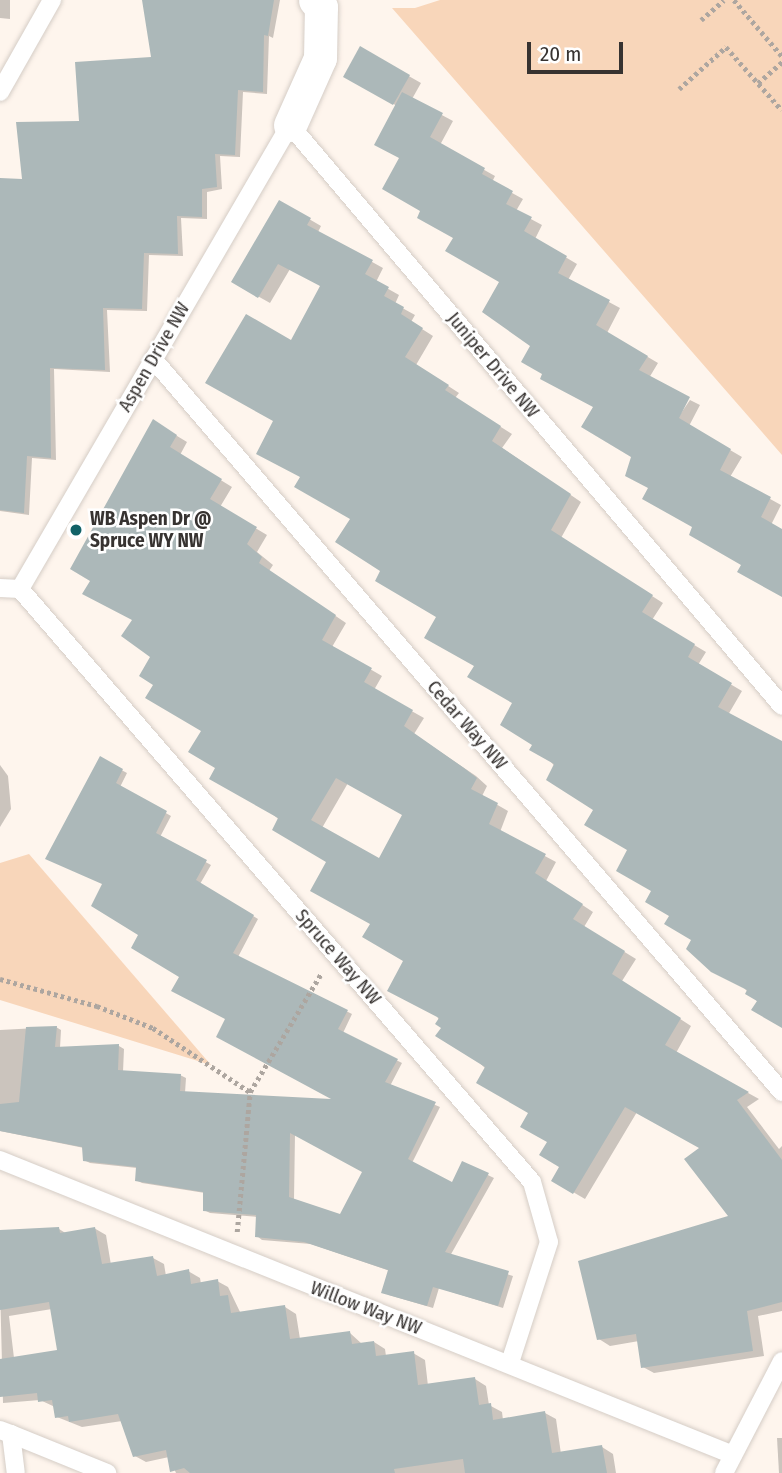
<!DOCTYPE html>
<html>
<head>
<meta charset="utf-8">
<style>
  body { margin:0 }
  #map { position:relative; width:782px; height:1473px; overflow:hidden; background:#fef5ed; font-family:"Fira Sans Condensed",sans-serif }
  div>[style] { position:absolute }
  .green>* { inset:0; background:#f8d6ba }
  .shadow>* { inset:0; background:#0003 }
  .building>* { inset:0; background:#acb8b9 }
  .path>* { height:4.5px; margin-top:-2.25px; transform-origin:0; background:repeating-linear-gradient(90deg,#ada6a0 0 3.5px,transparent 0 7px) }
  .roads { filter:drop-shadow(0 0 2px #d5cdc6) drop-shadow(0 0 2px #d5cdc6) }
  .lane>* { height:18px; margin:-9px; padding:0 9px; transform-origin:9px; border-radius:9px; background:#fff }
  .street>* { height:33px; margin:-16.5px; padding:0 16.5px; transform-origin:16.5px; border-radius:16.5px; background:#fff }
  .dots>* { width:19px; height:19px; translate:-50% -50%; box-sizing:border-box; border:4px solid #fff; border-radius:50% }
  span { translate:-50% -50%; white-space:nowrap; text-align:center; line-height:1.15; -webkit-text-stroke:5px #fff; paint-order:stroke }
  .street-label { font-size:19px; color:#373331 }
  .poi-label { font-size:19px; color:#373331; font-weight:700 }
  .left { translate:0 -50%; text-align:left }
  .scale { position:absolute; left:527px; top:42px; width:96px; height:32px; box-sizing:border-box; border:4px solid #373331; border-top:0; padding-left:9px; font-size:21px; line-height:24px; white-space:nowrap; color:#373331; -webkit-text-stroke:5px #fff; paint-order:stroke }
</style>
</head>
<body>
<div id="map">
  <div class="green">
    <i style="clip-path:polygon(440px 0,782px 0,782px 455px,392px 8px,415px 8px)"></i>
    <i style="clip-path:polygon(29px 854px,211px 1065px,0 1000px,0 863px)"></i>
  </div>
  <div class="shadow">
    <i style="clip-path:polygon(0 0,10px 0,10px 19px,0 18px)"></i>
    <i style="clip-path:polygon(143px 0,280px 0,273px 38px,269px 36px,267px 94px,243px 92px,240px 157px,220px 156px,222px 189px,207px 192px,207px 219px,181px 218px,183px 256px,149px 255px,147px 311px,107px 310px,110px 372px,54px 369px,56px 460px,32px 458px,29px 515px,0 511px,0 180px,23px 181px,153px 58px)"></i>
    <i style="clip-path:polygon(361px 49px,421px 83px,412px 99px,453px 121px,440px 145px,495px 176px,492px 182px,523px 199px,516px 211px,542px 225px,535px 239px,577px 264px,568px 280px,620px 308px,607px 333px,658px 363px,649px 378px,673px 425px,690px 400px,700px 405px,689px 426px,742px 457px,730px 477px,781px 505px,771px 525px,782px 531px,782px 595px,650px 488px,633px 456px,595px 407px,544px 374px,501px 281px,423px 210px,401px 157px,397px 106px,345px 76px)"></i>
    <i style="clip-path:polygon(280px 202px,321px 226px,318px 232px,383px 268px,376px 282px,399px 295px,395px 304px,415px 315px,411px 322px,433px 336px,416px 365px,459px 393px,455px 398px,512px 434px,502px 448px,581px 502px,561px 538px,663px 603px,652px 620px,706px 652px,698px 665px,742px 691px,728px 715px,782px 762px,782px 1026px,671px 915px,629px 850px,535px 744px,515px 703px,476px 666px,439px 616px,383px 570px,353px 518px,302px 477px,292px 343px,322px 286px,290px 269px,270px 303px,233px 282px)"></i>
    <i style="clip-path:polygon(evenodd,154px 422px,187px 442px,180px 455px,232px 487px,220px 507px,267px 535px,257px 552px,273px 565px,269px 571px,346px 623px,332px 647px,382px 676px,374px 690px,424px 718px,414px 734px,476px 776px,487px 786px,482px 796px,508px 811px,500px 832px,556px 862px,546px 881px,593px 912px,584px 927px,636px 959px,622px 981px,691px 1026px,676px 1053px,759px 1099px,747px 1107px,779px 1149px,782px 1146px,782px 1311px,758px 1316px,764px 1356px,654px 1373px,643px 1367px,639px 1341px,610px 1346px,599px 1339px,730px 1217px,702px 1148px,637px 1112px,585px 1199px,554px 1181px,562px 1166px,531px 1113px,443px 1027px,405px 960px,329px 861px,217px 768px,203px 730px,156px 684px,153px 656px,134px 620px,92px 580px,154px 422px,348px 783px,404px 815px,380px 860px,322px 828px,348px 783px)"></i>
    <i style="clip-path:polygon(evenodd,101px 759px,127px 773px,120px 787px,171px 816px,160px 837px,211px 865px,200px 884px,258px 919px,238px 957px,352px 1014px,343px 1033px,402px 1063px,390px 1086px,440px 1107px,412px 1163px,452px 1185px,463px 1163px,494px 1178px,450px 1256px,513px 1276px,503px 1308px,439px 1288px,433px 1308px,389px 1295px,390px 1271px,311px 1244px,262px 1240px,257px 1236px,258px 1217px,210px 1213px,204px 1210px,205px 1193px,142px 1183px,136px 1180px,137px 1168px,90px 1163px,84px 1160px,84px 1148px,0 1131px,0 1030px,56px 1027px,61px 1030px,60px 1048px,119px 1046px,124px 1049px,123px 1072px,180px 1075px,186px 1078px,185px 1093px,338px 1101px,228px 1019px,181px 976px,141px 935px,104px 884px,101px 759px,295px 1134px,364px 1172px,341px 1216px,294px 1200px,295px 1134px)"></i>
    <i style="clip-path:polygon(0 765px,8px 776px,11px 809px,0 827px)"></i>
    <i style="clip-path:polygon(evenodd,94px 1228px,106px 1235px,111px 1265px,153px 1258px,164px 1264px,166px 1276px,188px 1271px,200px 1278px,201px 1284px,217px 1281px,228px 1287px,241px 1314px,285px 1307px,296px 1314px,300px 1339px,350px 1333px,362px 1344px,374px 1342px,385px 1349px,386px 1356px,413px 1353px,425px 1360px,428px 1386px,475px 1379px,486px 1386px,489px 1405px,502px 1412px,503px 1420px,545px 1413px,556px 1419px,561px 1454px,602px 1447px,613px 1454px,616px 1473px,176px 1473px,169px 1457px,146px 1462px,135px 1456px,122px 1421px,82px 1427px,57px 1417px,55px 1407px,40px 1400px,3px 1403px,0 1286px,59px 1229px,67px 1234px,94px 1228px,52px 1309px,59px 1352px,14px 1358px,9px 1316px,52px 1309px)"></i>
    <i style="clip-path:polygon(777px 1438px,782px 1438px,782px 1473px,779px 1473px)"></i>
  </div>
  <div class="building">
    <i style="clip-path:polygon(142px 0,274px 0,268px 36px,264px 35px,263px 92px,238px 90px,235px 155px,215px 154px,217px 187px,202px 189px,202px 217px,177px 216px,178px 254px,144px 253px,142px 309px,103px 308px,105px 370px,50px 368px,51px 458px,27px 456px,24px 513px,0 510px,0 178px,22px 179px,16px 122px,79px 121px,75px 62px,151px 57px)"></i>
    <i style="clip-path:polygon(360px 46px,410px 75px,393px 105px,343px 77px)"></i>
    <i style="clip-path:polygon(402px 92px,443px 113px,430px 137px,485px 168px,482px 174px,513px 191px,506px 204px,532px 217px,524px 231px,567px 256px,558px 273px,610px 300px,596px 325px,648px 356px,639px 370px,690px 397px,679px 418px,731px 449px,720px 470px,771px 497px,761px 517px,782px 529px,782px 597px,737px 572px,741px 565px,689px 535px,692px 527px,642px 499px,648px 488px,625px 476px,631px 457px,581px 427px,593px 407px,540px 379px,542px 374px,521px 362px,530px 346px,482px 312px,499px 282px,445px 251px,453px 238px,417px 218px,420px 211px,382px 189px,399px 158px,374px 145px)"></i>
    <i style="clip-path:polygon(279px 200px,311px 218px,307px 225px,373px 260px,365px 274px,389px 287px,384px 296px,404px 307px,401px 314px,423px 328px,405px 357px,449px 385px,445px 390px,501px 426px,492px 441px,571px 494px,551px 530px,653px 595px,642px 612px,695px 644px,688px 657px,732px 683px,718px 707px,782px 741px,782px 1028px,751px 1010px,757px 1001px,745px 994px,747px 990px,711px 972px,686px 949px,691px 940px,664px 924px,669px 916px,645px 902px,651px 891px,616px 871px,627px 850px,584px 825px,593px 810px,546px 780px,554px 764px,529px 750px,532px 745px,500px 725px,512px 703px,467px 677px,474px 666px,424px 638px,436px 617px,375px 581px,380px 571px,335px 542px,350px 519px,294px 487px,300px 477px,256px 454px,273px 421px,205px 383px,246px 314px,291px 340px,320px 286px,278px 264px,258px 298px,231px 282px)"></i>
    <i style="clip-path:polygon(evenodd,153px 419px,177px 435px,170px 447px,222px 479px,210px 499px,257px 527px,247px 544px,262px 557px,259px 563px,336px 615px,322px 640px,372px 668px,364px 682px,413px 710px,404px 726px,464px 768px,477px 778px,471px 789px,498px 803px,489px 824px,546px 854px,535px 873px,583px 904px,573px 919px,625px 951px,612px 974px,681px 1018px,665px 1045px,749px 1092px,737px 1100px,782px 1160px,782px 1302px,747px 1311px,753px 1351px,641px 1368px,636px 1334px,597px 1340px,578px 1261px,728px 1216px,684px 1159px,699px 1148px,625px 1107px,573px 1194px,551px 1181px,559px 1167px,539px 1155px,547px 1142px,520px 1127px,528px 1113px,476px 1083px,485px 1067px,435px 1036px,441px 1028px,435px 1024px,439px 1018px,387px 991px,403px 961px,362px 937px,370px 924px,310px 891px,326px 862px,272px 830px,278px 818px,209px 779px,215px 768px,188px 752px,201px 731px,145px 698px,153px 685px,139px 676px,150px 657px,121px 636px,132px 620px,82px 594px,90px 581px,70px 569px,153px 419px,336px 778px,402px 815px,379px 858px,311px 820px,336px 778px)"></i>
    <i style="clip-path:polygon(evenodd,100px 756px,123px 769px,116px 783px,167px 811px,156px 833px,207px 860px,196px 880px,254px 915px,233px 953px,348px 1010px,338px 1029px,398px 1059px,385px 1082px,436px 1102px,408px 1159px,452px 1182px,462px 1161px,489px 1173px,445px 1252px,509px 1271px,498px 1306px,433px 1287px,427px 1306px,381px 1293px,388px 1270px,304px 1242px,255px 1237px,256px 1215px,203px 1211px,203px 1192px,135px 1181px,136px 1167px,83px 1161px,82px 1147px,0 1131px,0 1104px,19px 1102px,26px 1027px,57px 1026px,55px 1047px,119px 1044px,118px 1070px,181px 1074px,180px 1091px,331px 1099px,216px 1037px,225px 1019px,171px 991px,179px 977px,131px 948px,138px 935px,91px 906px,102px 884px,45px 859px,100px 756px,290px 1133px,362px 1172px,340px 1214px,289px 1197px,290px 1133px)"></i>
    <i style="clip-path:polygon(59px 1227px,60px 1233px,95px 1227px,102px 1264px,153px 1256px,157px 1276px,189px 1269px,191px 1284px,218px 1279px,220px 1296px,228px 1295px,231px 1313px,285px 1305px,290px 1339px,350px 1331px,352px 1344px,374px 1341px,376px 1356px,414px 1351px,418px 1385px,475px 1377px,479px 1405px,491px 1403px,493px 1420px,545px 1411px,552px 1453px,602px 1445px,607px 1473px,465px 1473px,463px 1459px,394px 1469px,395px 1473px,190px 1473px,184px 1468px,170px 1472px,166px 1450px,133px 1457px,118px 1414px,69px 1422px,68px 1416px,55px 1418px,52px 1400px,38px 1402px,37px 1393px,0 1397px,0 1359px,57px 1350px,49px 1302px,0 1310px,0 1230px)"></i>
  </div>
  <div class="path">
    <i style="left:734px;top:0;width:74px;rotate:49.4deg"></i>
    <i style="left:701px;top:20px;width:30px;rotate:-41deg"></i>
    <i style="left:758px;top:83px;width:32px;rotate:-41deg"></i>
    <i style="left:679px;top:89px;width:63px;rotate:-41.8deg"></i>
    <i style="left:726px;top:47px;width:84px;rotate:48.4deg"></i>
    <i style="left:0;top:979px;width:101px;rotate:15.6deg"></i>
    <i style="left:97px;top:1006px;width:60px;rotate:21.4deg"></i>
    <i style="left:153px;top:1028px;width:116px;rotate:33.4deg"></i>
    <i style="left:237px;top:1232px;width:141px;rotate:-84.7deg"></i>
    <i style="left:250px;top:1092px;width:138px;rotate:-59deg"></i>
  </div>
  <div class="roads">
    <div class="lane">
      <i style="left:0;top:92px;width:106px;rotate:-60.5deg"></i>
      <i style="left:153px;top:359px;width:966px;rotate:49.37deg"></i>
      <i style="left:0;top:588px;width:20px;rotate:3deg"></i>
      <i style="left:20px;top:589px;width:537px;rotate:-59.81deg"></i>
      <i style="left:290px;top:125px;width:761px;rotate:49.74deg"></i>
      <i style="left:20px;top:589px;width:783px;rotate:49.19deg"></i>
      <i style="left:532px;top:1182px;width:62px;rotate:74.2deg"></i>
      <i style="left:549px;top:1242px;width:127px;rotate:107.9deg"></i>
      <i style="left:0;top:1160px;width:790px;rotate:21.92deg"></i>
      <i style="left:0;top:1430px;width:12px;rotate:20deg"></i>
      <i style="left:11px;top:1434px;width:39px;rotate:83deg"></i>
      <i style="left:11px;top:1434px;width:104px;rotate:22.1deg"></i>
      <i style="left:724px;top:1473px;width:126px;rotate:-62.6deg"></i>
    </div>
    <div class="street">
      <i style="left:290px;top:125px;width:73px;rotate:-65.9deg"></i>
      <i style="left:320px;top:58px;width:51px;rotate:-88.9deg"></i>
      <i style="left:321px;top:7px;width:9px;rotate:-131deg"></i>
    </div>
  </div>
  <div class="dots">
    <i style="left:76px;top:530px;background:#126267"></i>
  </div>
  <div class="street-label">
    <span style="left:154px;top:357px;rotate:-60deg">Aspen Drive NW</span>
    <span style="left:493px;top:365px;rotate:50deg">Juniper Drive NW</span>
    <span style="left:467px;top:725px;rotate:49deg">Cedar Way NW</span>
    <span style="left:338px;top:957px;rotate:49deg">Spruce Way NW</span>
    <span style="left:366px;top:1308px;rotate:21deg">Willow Way NW</span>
  </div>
  <div class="poi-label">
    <span class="left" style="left:90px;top:530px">WB Aspen Dr @<br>Spruce WY NW</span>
  </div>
  <div class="scale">20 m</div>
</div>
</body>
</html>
